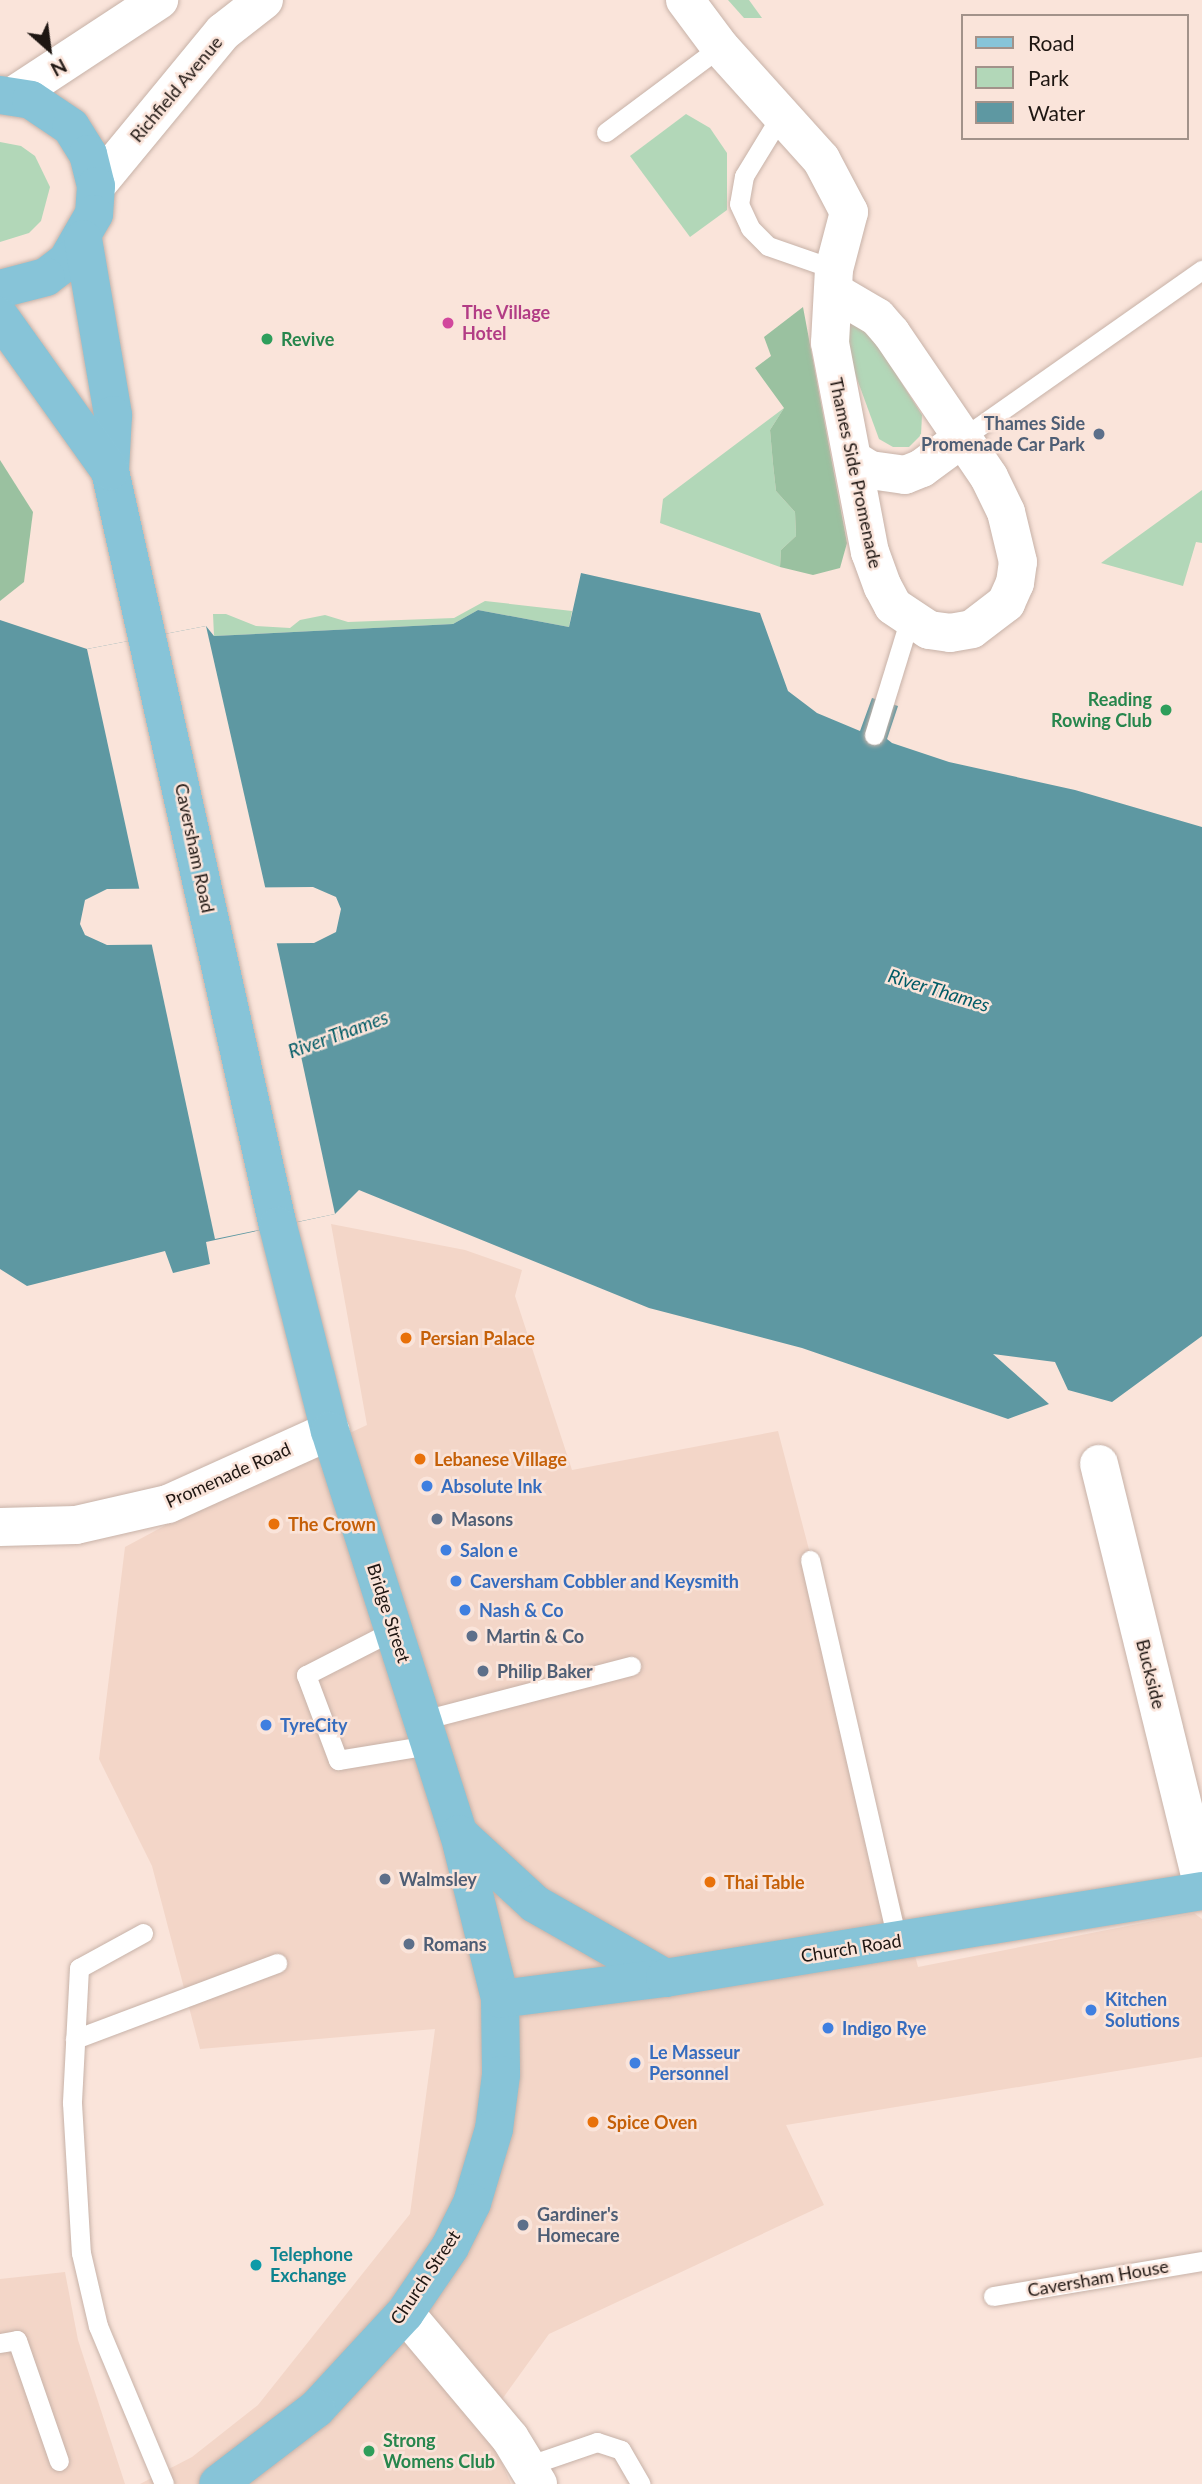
<!DOCTYPE html>
<html>
<head>
<meta charset="utf-8">
<style>
  body { margin:0 }
  #map { position:relative; width:1202px; height:2484px; overflow:hidden; background:#fae4da; font-family:Lato,sans-serif }
  div>[style] { position:absolute }
  .built>* { inset:0; background:#f3d6c8 }
  .green>* { inset:0; background:#b2d7b8 }
  .forest>* { inset:0; background:#9ac1a0 }
  .water>* { inset:0; background:#5e98a2 }
  .pier>* { inset:0; background:#fae4da }
  .roads { filter:drop-shadow(0 0 2px #c7b2a8) drop-shadow(0 0 2px #c7b2a8) }
  .service>* { height:19px; margin:-9.5px; padding:0 9.5px; transform-origin:9.5px; border-radius:9.5px; background:#fff }
  .minor>* { height:38px; margin:-19px; padding:0 19px; transform-origin:19px; border-radius:19px; background:#fff }
  .tertiary>* { height:38px; margin:-19px; padding:0 19px; transform-origin:19px; border-radius:19px; background:#fff }
  .primary>* { height:38px; margin:-19px; padding:0 19px; transform-origin:19px; border-radius:19px; background:#87c4d8 }
  .dots>* { width:19px; height:19px; translate:-50% -50%; box-sizing:border-box; border:4px solid #fae4da; border-radius:50% }
  span { translate:-50% -50%; white-space:nowrap; text-align:center; line-height:1.15; -webkit-text-stroke:5px #fae4da; paint-order:stroke }
  .street-label { font-size:18px; color:#1e1612 }
  .hotel-label { font-size:18px; color:#b23c85; font-weight:700 }
  .left { translate:0 -50%; text-align:left }
  .leisure-label { font-size:18px; color:#27864d; font-weight:700 }
  .right { translate:-100% -50%; text-align:right }
  .service-label { font-size:18px; color:#4e5e75; font-weight:700 }
  .food-label { font-size:18px; color:#c56008; font-weight:700 }
  .shop-label { font-size:18px; color:#366cbe; font-weight:700 }
  .culture-label { font-size:18px; color:#0d838f; font-weight:700 }
  .water-label { font-size:19px; color:#015b66; font-style:italic }
  .legend { position:absolute; left:961px; top:14px; width:228px; height:126px; box-sizing:border-box; background:#fae4da; border:2px solid #a2928a; margin:0; padding:9px 12px; list-style:none; font-size:21px; color:#1e1612 }
  .legend li { display:flex; align-items:center; gap:14px; height:35px }
  .legend b { width:35px; border:2px solid #a2928a }
  .north { position:absolute; left:14px; top:14px; width:70px; height:70px; -webkit-text-stroke:5px #fae4da; paint-order:stroke; rotate:152deg; font-size:19px; font-weight:700; line-height:28px; text-align:center; color:#1e1612 }
  .north::after { content:''; display:block; margin:auto; width:24px; height:32px; background:#1e1612; clip-path:polygon(50% 0,100% 100%,50% 72%,0 100%) }
</style>
</head>
<body>
<div id="map">
  <div class="built">
    <i style="clip-path:polygon(331px 1224px,465px 1250px,522px 1270px,515px 1296px,572px 1470px,778px 1431px,918px 1967px,1194px 1913px,1202px 1919px,1202px 2057px,786px 2125px,824px 2205px,549px 2334px,485px 2423px,511px 2484px,140px 2484px,192px 2457px,258px 2405px,410px 2214px,435px 2029px,200px 2049px,152px 1866px,99px 1759px,125px 1547px,265px 1472px,367px 1425px)"></i>
    <i style="clip-path:polygon(65px 2272px,78px 2340px,125px 2484px,0 2484px,0 2279px)"></i>
  </div>
  <div class="green">
    <i style="clip-path:polygon(728px 0,749px 0,762px 18px,744px 18px)"></i>
    <i style="clip-path:polygon(686px 114px,710px 128px,727px 153px,727px 210px,690px 237px,630px 156px)"></i>
    <i style="clip-path:polygon(0 142px,21px 146px,35px 156px,50px 187px,41px 221px,29px 233px,0 242px)"></i>
    <i style="clip-path:polygon(847px 322px,864px 324px,922px 415px,921px 435px,909px 447px,893px 447px,879px 439px,842px 338px)"></i>
    <i style="clip-path:polygon(784px 408px,770px 430px,773px 464px,776px 491px,795px 512px,796px 536px,781px 550px,780px 567px,660px 523px,663px 499px)"></i>
    <i style="clip-path:polygon(1202px 490px,1202px 543px,1196px 542px,1183px 586px,1101px 563px)"></i>
    <i style="clip-path:polygon(485px 601px,572px 611px,569px 627px,478px 610px,453px 624px,214px 636px,213px 614px,226px 614px,256px 626px,290px 628px,300px 620px,325px 615px,348px 622px,454px 618px)"></i>
  </div>
  <div class="forest">
    <i style="clip-path:polygon(803px 307px,847px 543px,840px 568px,813px 575px,780px 567px,781px 550px,796px 536px,795px 512px,776px 491px,773px 464px,770px 430px,784px 408px,755px 368px,771px 356px,764px 337px)"></i>
    <i style="clip-path:polygon(0 460px,33px 512px,24px 582px,0 601px)"></i>
  </div>
  <div class="water">
    <i style="clip-path:polygon(evenodd,581px 573px,760px 613px,788px 691px,817px 713px,860px 731px,872px 698px,898px 706px,887px 739px,892px 743px,949px 762px,1075px 790px,1202px 827px,1202px 1336px,1112px 1402px,1068px 1390px,1055px 1362px,993px 1354px,1049px 1404px,1008px 1419px,802px 1348px,649px 1308px,359px 1190px,335px 1214px,206px 1242px,210px 1264px,173px 1273px,165px 1251px,27px 1286px,0 1269px,0 620px,87px 649px,206px 626px,214px 636px,453px 624px,478px 610px,569px 627px,581px 573px,313px 887px,336px 897px,341px 909px,336px 932px,314px 943px,107px 945px,85px 935px,80px 924px,85px 900px,107px 889px,313px 887px)"></i>
  </div>
  <div class="pier">
    <i style="clip-path:polygon(206px 626px,266px 891px,140px 892px,87px 649px)"></i>
    <i style="clip-path:polygon(276px 940px,335px 1214px,215px 1239px,151px 941px)"></i>
  </div>
  <div class="roads">
    <div class="service">
      <i style="left:780px;top:117px;width:69px;rotate:121.4deg"></i>
      <i style="left:744px;top:176px;width:28px;rotate:100deg"></i>
      <i style="left:739px;top:204px;width:26px;rotate:65deg"></i>
      <i style="left:750px;top:228px;width:25px;rotate:45deg"></i>
      <i style="left:768px;top:246px;width:70px;rotate:19.2deg"></i>
      <i style="left:606px;top:132px;width:142px;rotate:-36.7deg"></i>
      <i style="left:964px;top:437px;width:291px;rotate:-35.1deg"></i>
      <i style="left:874px;top:735px;width:119px;rotate:-72.9deg"></i>
      <i style="left:810px;top:1560px;width:390px;rotate:77.1deg"></i>
      <i style="left:394px;top:1630px;width:99px;rotate:152.9deg"></i>
      <i style="left:306px;top:1675px;width:91px;rotate:69.4deg"></i>
      <i style="left:338px;top:1760px;width:93px;rotate:-9.3deg"></i>
      <i style="left:423px;top:1720px;width:215px;rotate:-14.6deg"></i>
      <i style="left:143px;top:1933px;width:73px;rotate:151.3deg"></i>
      <i style="left:79px;top:1968px;width:135px;rotate:93deg"></i>
      <i style="left:72px;top:2103px;width:150px;rotate:86.6deg"></i>
      <i style="left:81px;top:2253px;width:75px;rotate:76.9deg"></i>
      <i style="left:98px;top:2326px;width:171px;rotate:67.3deg"></i>
      <i style="left:75px;top:2039px;width:216px;rotate:-20.6deg"></i>
      <i style="left:993px;top:2296px;width:212px;rotate:-9.5deg"></i>
      <i style="left:0;top:2343px;width:17px;rotate:-10deg"></i>
      <i style="left:17px;top:2340px;width:128px;rotate:70.9deg"></i>
      <i style="left:527px;top:2466px;width:74px;rotate:-18.9deg"></i>
      <i style="left:597px;top:2442px;width:25px;rotate:18deg"></i>
      <i style="left:621px;top:2450px;width:39px;rotate:60deg"></i>
    </div>
    <div class="minor">
      <i style="left:685px;top:0;width:59px;rotate:53.3deg"></i>
      <i style="left:720px;top:47px;width:151px;rotate:48deg"></i>
      <i style="left:821px;top:159px;width:60px;rotate:62.2deg"></i>
      <i style="left:849px;top:212px;width:59px;rotate:104.7deg"></i>
      <i style="left:834px;top:269px;width:74px;rotate:93.1deg"></i>
      <i style="left:830px;top:343px;width:213px;rotate:79.2deg"></i>
      <i style="left:870px;top:552px;width:37px;rotate:70deg"></i>
      <i style="left:883px;top:587px;width:21px;rotate:62deg"></i>
      <i style="left:893px;top:606px;width:43px;rotate:33.7deg"></i>
      <i style="left:929px;top:630px;width:21px;rotate:8deg"></i>
      <i style="left:950px;top:633px;width:22px;rotate:-10deg"></i>
      <i style="left:972px;top:629px;width:43px;rotate:-37.4deg"></i>
      <i style="left:1006px;top:603px;width:22px;rotate:-66deg"></i>
      <i style="left:1015px;top:583px;width:21px;rotate:-82deg"></i>
      <i style="left:1018px;top:562px;width:51px;rotate:-103.5deg"></i>
      <i style="left:1006px;top:512px;width:39px;rotate:-116deg"></i>
      <i style="left:989px;top:477px;width:174px;rotate:-124.2deg"></i>
      <i style="left:891px;top:333px;width:21px;rotate:-131deg"></i>
      <i style="left:877px;top:317px;width:48px;rotate:-149.7deg"></i>
      <i style="left:854px;top:460px;width:19px;rotate:32deg"></i>
      <i style="left:870px;top:470px;width:35px;rotate:8deg"></i>
      <i style="left:905px;top:475px;width:18px;rotate:-22deg"></i>
      <i style="left:922px;top:468px;width:52px;rotate:-36.4deg"></i>
      <i style="left:1099px;top:1464px;width:432px;rotate:76.2deg"></i>
      <i style="left:0;top:1527px;width:76px;rotate:-1.5deg"></i>
      <i style="left:76px;top:1525px;width:94px;rotate:-12.9deg"></i>
      <i style="left:168px;top:1504px;width:178px;rotate:-24.3deg"></i>
      <i style="left:405px;top:2313px;width:163px;rotate:50deg"></i>
      <i style="left:510px;top:2438px;width:54px;rotate:58.7deg"></i>
    </div>
    <div class="tertiary">
      <i style="left:13px;top:96px;width:175px;rotate:-33.3deg"></i>
      <i style="left:96px;top:186px;width:200px;rotate:-50.5deg"></i>
      <i style="left:223px;top:32px;width:52px;rotate:-38deg"></i>
    </div>
    <div class="primary">
      <i style="left:0;top:95px;width:31px;rotate:9deg"></i>
      <i style="left:31px;top:100px;width:48px;rotate:34deg"></i>
      <i style="left:71px;top:127px;width:32px;rotate:58deg"></i>
      <i style="left:88px;top:154px;width:33px;rotate:76deg"></i>
      <i style="left:96px;top:186px;width:28px;rotate:94deg"></i>
      <i style="left:94px;top:214px;width:54px;rotate:119.9deg"></i>
      <i style="left:67px;top:261px;width:26px;rotate:143deg"></i>
      <i style="left:46px;top:277px;width:48px;rotate:165.4deg"></i>
      <i style="left:83px;top:239px;width:179px;rotate:80.3deg"></i>
      <i style="left:113px;top:415px;width:56px;rotate:93.1deg"></i>
      <i style="left:110px;top:471px;width:773px;rotate:77.46deg"></i>
      <i style="left:278px;top:1226px;width:211px;rotate:75.8deg"></i>
      <i style="left:330px;top:1431px;width:423px;rotate:72.3deg"></i>
      <i style="left:459px;top:1834px;width:170px;rotate:76deg"></i>
      <i style="left:500px;top:1999px;width:76px;rotate:89.2deg"></i>
      <i style="left:501px;top:2075px;width:54px;rotate:97.4deg"></i>
      <i style="left:494px;top:2129px;width:77px;rotate:106.6deg"></i>
      <i style="left:472px;top:2203px;width:49px;rotate:116.6deg"></i>
      <i style="left:450px;top:2247px;width:80px;rotate:124.3deg"></i>
      <i style="left:405px;top:2313px;width:131px;rotate:132.8deg"></i>
      <i style="left:316px;top:2409px;width:123px;rotate:142.6deg"></i>
      <i style="left:0;top:317px;width:189px;rotate:54.5deg"></i>
      <i style="left:459px;top:1834px;width:103px;rotate:42.6deg"></i>
      <i style="left:535px;top:1904px;width:150px;rotate:29.6deg"></i>
      <i style="left:500px;top:1999px;width:166px;rotate:-7.3deg"></i>
      <i style="left:665px;top:1978px;width:544px;rotate:-9.2deg"></i>
    </div>
  </div>
  <div class="dots">
    <i style="left:448px;top:323px;background:#d1479c"></i>
    <i style="left:267px;top:339px;background:#2e9e5b"></i>
    <i style="left:1099px;top:434px;background:#5c6f8a"></i>
    <i style="left:1166px;top:710px;background:#2e9e5b"></i>
    <i style="left:406px;top:1338px;background:#e8710a"></i>
    <i style="left:420px;top:1459px;background:#e8710a"></i>
    <i style="left:427px;top:1486px;background:#3f7fe0"></i>
    <i style="left:437px;top:1519px;background:#5c6f8a"></i>
    <i style="left:274px;top:1524px;background:#e8710a"></i>
    <i style="left:446px;top:1550px;background:#3f7fe0"></i>
    <i style="left:456px;top:1581px;background:#3f7fe0"></i>
    <i style="left:465px;top:1610px;background:#3f7fe0"></i>
    <i style="left:472px;top:1636px;background:#5c6f8a"></i>
    <i style="left:483px;top:1671px;background:#5c6f8a"></i>
    <i style="left:266px;top:1725px;background:#3f7fe0"></i>
    <i style="left:385px;top:1879px;background:#5c6f8a"></i>
    <i style="left:710px;top:1882px;background:#e8710a"></i>
    <i style="left:409px;top:1944px;background:#5c6f8a"></i>
    <i style="left:1091px;top:2010px;background:#3f7fe0"></i>
    <i style="left:828px;top:2028px;background:#3f7fe0"></i>
    <i style="left:635px;top:2063px;background:#3f7fe0"></i>
    <i style="left:593px;top:2122px;background:#e8710a"></i>
    <i style="left:523px;top:2225px;background:#5c6f8a"></i>
    <i style="left:256px;top:2265px;background:#0f9aa8"></i>
    <i style="left:369px;top:2451px;background:#2e9e5b"></i>
  </div>
  <div class="street-label">
    <span style="left:176px;top:89px;rotate:-50deg">Richfield Avenue</span>
    <span style="left:856px;top:473px;rotate:78deg">Thames Side Promenade</span>
    <span style="left:195px;top:848px;rotate:78deg">Caversham Road</span>
    <span style="left:228px;top:1475px;rotate:-24deg">Promenade Road</span>
    <span style="left:389px;top:1613px;rotate:72deg">Bridge Street</span>
    <span style="left:1151px;top:1674px;rotate:76deg">Buckside</span>
    <span style="left:851px;top:1948px;rotate:-9deg">Church Road</span>
    <span style="left:425px;top:2277px;rotate:-56deg">Church Street</span>
    <span style="left:1098px;top:2278px;rotate:-10deg">Caversham House</span>
  </div>
  <div class="hotel-label">
    <span class="left" style="left:462px;top:323px">The Village<br>Hotel</span>
  </div>
  <div class="leisure-label">
    <span class="left" style="left:281px;top:339px">Revive</span>
    <span class="right" style="left:1152px;top:710px">Reading<br>Rowing Club</span>
    <span class="left" style="left:383px;top:2451px">Strong<br>Womens Club</span>
  </div>
  <div class="service-label">
    <span class="right" style="left:1085px;top:434px">Thames Side<br>Promenade Car Park</span>
    <span class="left" style="left:451px;top:1519px">Masons</span>
    <span class="left" style="left:486px;top:1636px">Martin &amp; Co</span>
    <span class="left" style="left:497px;top:1671px">Philip Baker</span>
    <span class="left" style="left:399px;top:1879px">Walmsley</span>
    <span class="left" style="left:423px;top:1944px">Romans</span>
    <span class="left" style="left:537px;top:2225px">Gardiner's<br>Homecare</span>
  </div>
  <div class="food-label">
    <span class="left" style="left:420px;top:1338px">Persian Palace</span>
    <span class="left" style="left:434px;top:1459px">Lebanese Village</span>
    <span class="left" style="left:288px;top:1524px">The Crown</span>
    <span class="left" style="left:724px;top:1882px">Thai Table</span>
    <span class="left" style="left:607px;top:2122px">Spice Oven</span>
  </div>
  <div class="shop-label">
    <span class="left" style="left:441px;top:1486px">Absolute Ink</span>
    <span class="left" style="left:460px;top:1550px">Salon e</span>
    <span class="left" style="left:470px;top:1581px">Caversham Cobbler and Keysmith</span>
    <span class="left" style="left:479px;top:1610px">Nash &amp; Co</span>
    <span class="left" style="left:280px;top:1725px">TyreCity</span>
    <span class="left" style="left:1105px;top:2010px">Kitchen<br>Solutions</span>
    <span class="left" style="left:842px;top:2028px">Indigo Rye</span>
    <span class="left" style="left:649px;top:2063px">Le Masseur<br>Personnel</span>
  </div>
  <div class="culture-label">
    <span class="left" style="left:270px;top:2265px">Telephone<br>Exchange</span>
  </div>
  <div class="water-label">
    <span style="left:939px;top:990px;rotate:17deg">River Thames</span>
    <span style="left:338px;top:1034px;rotate:-20deg">River Thames</span>
  </div>
  <ul class="legend">
  <li><b style="height:9px;background:#87c4d8"></b>Road</li>
  <li><b style="height:19px;background:#b2d7b8"></b>Park</li>
  <li><b style="height:19px;background:#5e98a2"></b>Water</li>
  </ul>
  <div class="north">N</div>
</div>
</body>
</html>
